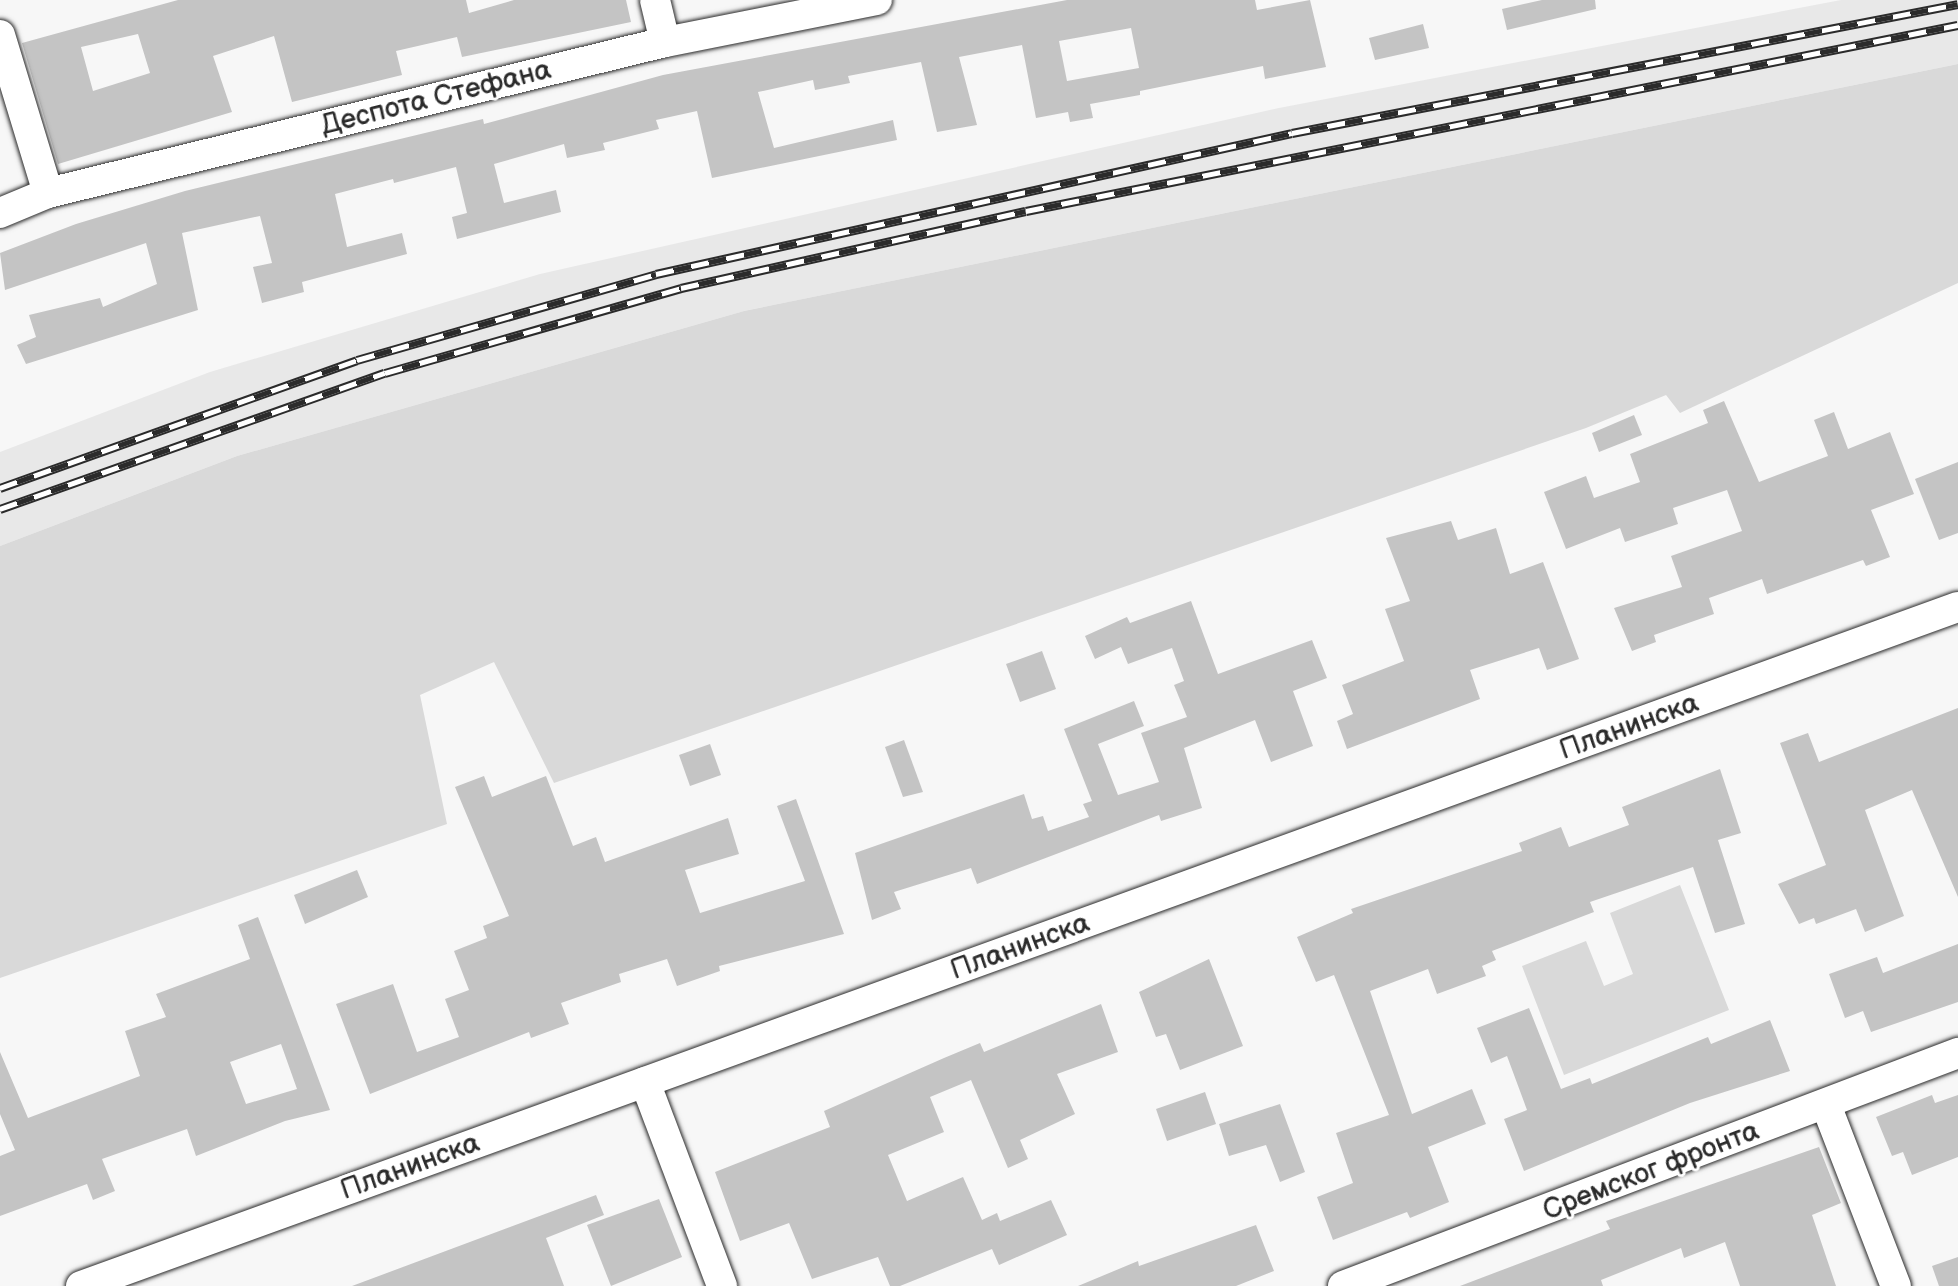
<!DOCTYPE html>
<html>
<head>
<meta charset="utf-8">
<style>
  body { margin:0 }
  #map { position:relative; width:1958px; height:1286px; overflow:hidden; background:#f7f7f7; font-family:"Balsamiq Sans",sans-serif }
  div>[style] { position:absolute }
  .built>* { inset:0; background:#e8e8e8 }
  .green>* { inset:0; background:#d9d9d9 }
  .building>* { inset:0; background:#c4c4c4 }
  .roads { filter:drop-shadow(0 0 2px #2b2b2b) drop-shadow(0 0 2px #2b2b2b) }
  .street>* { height:30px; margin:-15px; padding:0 15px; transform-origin:15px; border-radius:15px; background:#fff }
  .rail>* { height:9px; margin-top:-4.5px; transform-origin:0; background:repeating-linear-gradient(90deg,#fff 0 18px,#2b2b2b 0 36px); box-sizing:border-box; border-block:2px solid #2b2b2b }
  span { translate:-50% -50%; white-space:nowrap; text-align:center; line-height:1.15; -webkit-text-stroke:6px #fff; paint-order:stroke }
  .street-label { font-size:28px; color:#2b2b2b }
</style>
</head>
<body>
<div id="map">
  <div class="built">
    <i style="clip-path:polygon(1841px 0,1958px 0,1958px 64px,744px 311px,237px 456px,0 546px,0 452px,210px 372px,540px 274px,1279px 108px)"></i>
  </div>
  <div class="green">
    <i style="clip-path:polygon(1958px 64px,1958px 283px,1680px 413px,1666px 395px,1586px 428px,554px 783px,494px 662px,420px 695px,447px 824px,0 978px,0 546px,237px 456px,744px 311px)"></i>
    <i style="clip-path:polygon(1680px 885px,1729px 1010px,1564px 1075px,1522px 966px,1586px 941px,1604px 986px,1633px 974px,1610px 913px)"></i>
  </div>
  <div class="building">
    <i style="clip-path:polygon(evenodd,178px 0,466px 0,469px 13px,514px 0,626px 0,631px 22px,462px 57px,457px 37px,396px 51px,402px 75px,292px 102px,274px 36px,213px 56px,232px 112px,58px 164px,22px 43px,178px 0,138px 34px,150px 73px,93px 91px,81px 47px,138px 34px)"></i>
    <i style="clip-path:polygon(evenodd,1067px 0,1255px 0,1257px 10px,1310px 0,1326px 67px,1265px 79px,1263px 66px,1140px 91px,1140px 95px,1090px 104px,1093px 118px,1070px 122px,1068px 112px,1036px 118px,1022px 45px,959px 57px,977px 125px,937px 132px,921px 62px,848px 76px,850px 83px,815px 90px,813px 80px,758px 92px,774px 148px,893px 120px,897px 140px,712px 178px,697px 111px,656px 120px,659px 129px,603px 143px,605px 150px,567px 158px,564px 144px,494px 164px,504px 203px,556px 190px,561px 212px,457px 239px,452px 217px,467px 213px,456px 167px,394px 183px,393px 179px,335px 194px,347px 247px,402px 233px,407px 254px,302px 282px,304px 292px,262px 303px,253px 267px,272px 263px,260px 216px,182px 233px,198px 310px,26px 364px,17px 345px,36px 337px,29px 315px,100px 298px,103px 307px,157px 284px,146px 243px,5px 290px,0 253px,76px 224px,185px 191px,483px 119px,484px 124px,663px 75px,1067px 0,1131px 28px,1139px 68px,1067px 81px,1059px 41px,1131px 28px)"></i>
    <i style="clip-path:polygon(1542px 0,1595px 0,1596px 9px,1507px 30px,1502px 9px)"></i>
    <i style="clip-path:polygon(1423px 24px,1429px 48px,1375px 60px,1369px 38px)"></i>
    <i style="clip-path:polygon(1724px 401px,1759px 482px,1828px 456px,1814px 420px,1834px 412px,1848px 449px,1890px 432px,1914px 494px,1871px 510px,1890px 557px,1866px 566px,1863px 560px,1767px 594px,1762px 579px,1709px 598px,1714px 614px,1654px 635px,1656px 642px,1632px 651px,1614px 608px,1682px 587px,1671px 556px,1742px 531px,1727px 490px,1673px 508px,1678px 524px,1625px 542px,1620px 528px,1566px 549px,1544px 492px,1586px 476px,1594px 498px,1640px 482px,1630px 454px,1708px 423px,1703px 410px)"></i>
    <i style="clip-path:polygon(1634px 415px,1642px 435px,1599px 452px,1592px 433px)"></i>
    <i style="clip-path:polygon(1958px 462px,1958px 533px,1939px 540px,1915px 479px)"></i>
    <i style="clip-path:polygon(1451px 521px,1458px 540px,1496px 528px,1510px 574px,1543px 562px,1579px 659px,1547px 670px,1539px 648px,1470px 670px,1480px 699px,1347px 749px,1337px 721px,1353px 714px,1342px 685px,1404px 661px,1385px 609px,1410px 601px,1386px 538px)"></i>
    <i style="clip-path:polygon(1191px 601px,1218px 674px,1312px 640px,1327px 678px,1293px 691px,1313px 746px,1271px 762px,1255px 720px,1184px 748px,1202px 808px,1161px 821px,1159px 815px,977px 884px,971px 868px,894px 892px,901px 909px,872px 920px,855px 853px,1024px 794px,1032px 819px,1043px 816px,1048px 831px,1089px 817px,1083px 804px,1092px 801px,1064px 729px,1134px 701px,1144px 726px,1098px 744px,1118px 795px,1159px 782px,1141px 733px,1187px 717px,1174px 685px,1184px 681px,1172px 648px,1128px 664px,1121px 647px,1095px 659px,1085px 636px,1127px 617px,1130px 623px)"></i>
    <i style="clip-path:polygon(1042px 651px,1056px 689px,1020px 702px,1006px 664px)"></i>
    <i style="clip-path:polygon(1958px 708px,1958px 897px,1912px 790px,1865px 810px,1904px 916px,1865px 932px,1856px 909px,1816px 924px,1814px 918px,1799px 924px,1778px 884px,1826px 865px,1780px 743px,1808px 733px,1819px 762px)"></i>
    <i style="clip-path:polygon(904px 740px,923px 792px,903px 797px,885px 747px)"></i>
    <i style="clip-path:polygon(710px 744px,721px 775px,690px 786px,679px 755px)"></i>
    <i style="clip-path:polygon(1720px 769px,1741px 833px,1718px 840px,1745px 924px,1715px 933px,1693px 867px,1590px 902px,1594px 912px,1492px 951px,1496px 960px,1482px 966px,1486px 976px,1437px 994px,1428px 969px,1370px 991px,1412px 1114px,1472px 1089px,1486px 1124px,1428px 1147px,1449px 1202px,1410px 1218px,1407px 1212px,1333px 1240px,1317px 1197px,1353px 1183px,1336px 1133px,1389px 1115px,1334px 975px,1316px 982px,1297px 937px,1353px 913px,1351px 909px,1522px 851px,1519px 843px,1561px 827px,1569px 847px,1629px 825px,1622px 807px)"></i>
    <i style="clip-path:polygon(484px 776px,492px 797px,546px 776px,573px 846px,596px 837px,605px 862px,728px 818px,739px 854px,685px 870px,700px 913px,805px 881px,777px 806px,796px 799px,844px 934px,719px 966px,720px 971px,677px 986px,667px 959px,619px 974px,621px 982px,561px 1003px,569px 1024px,531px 1038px,529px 1032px,370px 1094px,336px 1004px,393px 984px,417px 1052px,459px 1037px,445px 999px,469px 990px,454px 951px,487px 938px,483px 926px,509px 916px,455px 787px)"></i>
    <i style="clip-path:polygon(357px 870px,368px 897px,305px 924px,294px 895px)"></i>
    <i style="clip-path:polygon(evenodd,258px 917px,330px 1110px,285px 1121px,196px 1156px,187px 1129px,102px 1159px,115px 1191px,93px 1200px,87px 1184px,0 1216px,0 1156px,15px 1150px,0 1114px,0 1052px,28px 1118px,140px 1076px,125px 1031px,166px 1017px,156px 994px,250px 959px,238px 925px,258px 917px,281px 1044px,297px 1089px,246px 1104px,230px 1062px,281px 1044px)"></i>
    <i style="clip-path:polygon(1958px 944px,1958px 1002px,1871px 1032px,1863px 1011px,1845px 1018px,1829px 974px,1877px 957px,1883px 973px)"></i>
    <i style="clip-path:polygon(1209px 959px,1243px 1046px,1180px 1070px,1166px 1034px,1156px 1037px,1139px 992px)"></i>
    <i style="clip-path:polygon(1101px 1004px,1118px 1052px,1057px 1074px,1075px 1114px,1020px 1140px,1028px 1159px,1008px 1168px,971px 1080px,930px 1097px,944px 1132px,888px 1155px,907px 1201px,963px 1177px,982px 1220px,997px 1213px,1000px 1221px,1051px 1200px,1067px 1235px,999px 1265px,992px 1249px,900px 1286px,890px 1286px,878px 1257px,812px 1279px,789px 1223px,740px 1241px,715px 1172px,830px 1127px,824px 1111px,944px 1058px,980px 1043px,984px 1052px)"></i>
    <i style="clip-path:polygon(1529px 1008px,1561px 1089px,1590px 1078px,1592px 1084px,1708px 1037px,1711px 1044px,1770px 1020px,1790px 1071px,1690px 1103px,1524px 1171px,1504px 1119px,1527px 1110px,1507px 1056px,1491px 1063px,1477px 1028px)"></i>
    <i style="clip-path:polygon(1205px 1092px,1216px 1124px,1167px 1141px,1156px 1109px)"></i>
    <i style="clip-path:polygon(1932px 1095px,1935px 1103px,1958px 1095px,1958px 1157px,1912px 1175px,1903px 1152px,1892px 1156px,1876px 1117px)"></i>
    <i style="clip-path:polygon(1280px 1104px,1305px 1172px,1280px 1182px,1266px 1145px,1229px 1156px,1219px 1124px)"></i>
    <i style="clip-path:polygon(1819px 1147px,1841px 1203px,1812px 1215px,1836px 1286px,1740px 1286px,1725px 1242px,1684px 1258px,1681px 1248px,1601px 1280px,1603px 1286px,1460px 1286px,1610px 1229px,1606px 1221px)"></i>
    <i style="clip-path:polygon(596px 1195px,604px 1215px,546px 1238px,564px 1286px,352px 1286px)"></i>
    <i style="clip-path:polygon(659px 1199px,682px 1257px,611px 1286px,587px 1225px)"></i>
    <i style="clip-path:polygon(1256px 1225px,1274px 1271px,1236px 1286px,1078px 1286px,1138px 1261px,1139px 1266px)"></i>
    <i style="clip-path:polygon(1958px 1257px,1958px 1286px,1939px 1286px,1932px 1266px)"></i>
  </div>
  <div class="roads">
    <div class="street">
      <i style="left:655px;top:0;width:43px;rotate:76.6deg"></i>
      <i style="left:0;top:35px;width:165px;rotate:73.1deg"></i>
      <i style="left:0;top:213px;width:52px;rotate:-22.6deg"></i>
      <i style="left:48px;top:193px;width:635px;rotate:-13.75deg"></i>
      <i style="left:665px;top:42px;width:216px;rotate:-11.2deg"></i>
      <i style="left:645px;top:1082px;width:218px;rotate:69.3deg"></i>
      <i style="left:1826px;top:1105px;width:194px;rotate:68.9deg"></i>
      <i style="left:81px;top:1286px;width:1996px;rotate:-19.89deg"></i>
      <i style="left:1343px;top:1286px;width:658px;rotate:-20.75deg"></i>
    </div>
  </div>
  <div class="rail">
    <i style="left:0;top:488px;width:379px;rotate:-19.7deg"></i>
    <i style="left:357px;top:360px;width:311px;rotate:-16deg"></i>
    <i style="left:656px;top:274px;width:651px;rotate:-12.5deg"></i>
    <i style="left:1292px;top:133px;width:678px;rotate:-10.96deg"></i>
    <i style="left:0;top:509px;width:408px;rotate:-19.5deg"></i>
    <i style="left:385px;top:373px;width:308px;rotate:-16deg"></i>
    <i style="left:681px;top:288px;width:353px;rotate:-12.6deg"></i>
    <i style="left:1026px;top:211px;width:950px;rotate:-11.29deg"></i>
  </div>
  <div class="street-label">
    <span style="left:436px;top:98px;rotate:-14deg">Деспота Стефана</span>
    <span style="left:1629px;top:727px;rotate:-20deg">Планинска</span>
    <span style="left:1020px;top:947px;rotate:-20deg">Планинска</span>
    <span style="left:410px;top:1167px;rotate:-20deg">Планинска</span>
    <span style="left:1651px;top:1171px;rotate:-21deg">Сремског фронта</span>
  </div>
</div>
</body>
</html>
